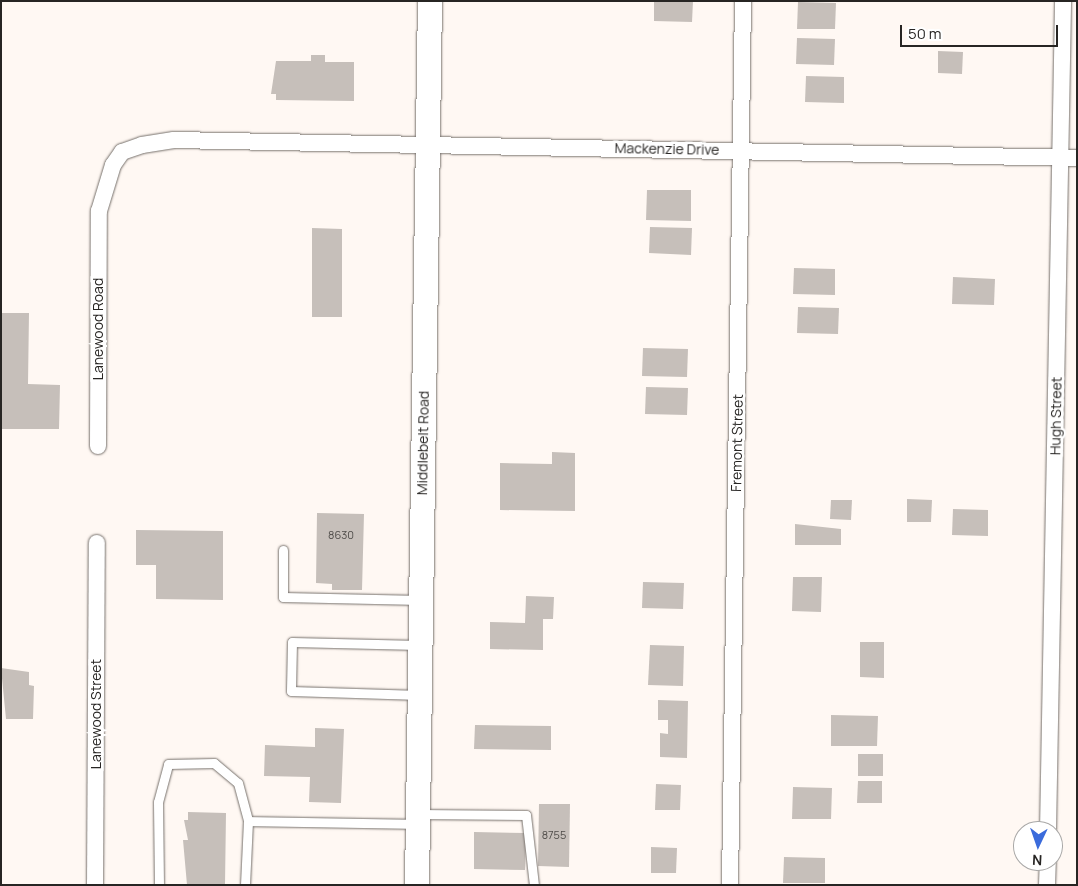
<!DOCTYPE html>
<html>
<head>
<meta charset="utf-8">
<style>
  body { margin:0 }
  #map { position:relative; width:1078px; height:886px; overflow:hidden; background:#fff8f3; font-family:Manrope,sans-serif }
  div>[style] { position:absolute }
  .building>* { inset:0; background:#c6bfba }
  .roads { filter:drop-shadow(0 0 1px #77716c) drop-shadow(0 0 1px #77716c) }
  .lane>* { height:9px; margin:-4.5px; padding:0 4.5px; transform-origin:4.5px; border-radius:4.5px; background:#fff }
  .street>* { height:16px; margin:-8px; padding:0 8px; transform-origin:8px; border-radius:8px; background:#fff }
  .secondary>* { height:24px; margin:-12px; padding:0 12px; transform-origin:12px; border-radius:12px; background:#fff }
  span { translate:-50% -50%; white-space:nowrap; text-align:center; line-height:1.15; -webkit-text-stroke:5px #fff; paint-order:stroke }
  .number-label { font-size:11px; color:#4f4c49 }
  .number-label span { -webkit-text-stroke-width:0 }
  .street-label { font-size:14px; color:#272523 }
  .frame { position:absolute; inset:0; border:2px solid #272523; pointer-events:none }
  .north { position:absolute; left:1013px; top:821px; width:50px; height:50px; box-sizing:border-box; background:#fff; border:1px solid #a9a8a7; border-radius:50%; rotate:183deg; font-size:14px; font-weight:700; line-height:20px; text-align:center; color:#272523 }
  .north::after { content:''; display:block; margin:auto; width:18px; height:22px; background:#3b6bdb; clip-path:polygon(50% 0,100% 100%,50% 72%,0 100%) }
  .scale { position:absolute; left:900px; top:25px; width:158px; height:22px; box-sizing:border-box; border:2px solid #272523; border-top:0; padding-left:6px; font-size:15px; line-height:18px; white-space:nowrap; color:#272523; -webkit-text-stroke:4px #fff; paint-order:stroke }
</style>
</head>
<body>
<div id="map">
  <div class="building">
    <i style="clip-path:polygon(654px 1px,693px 1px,692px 22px,654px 21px)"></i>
    <i style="clip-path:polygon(798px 2px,836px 3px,835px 29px,797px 29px)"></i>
    <i style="clip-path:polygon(797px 38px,835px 39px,834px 65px,796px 64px)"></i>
    <i style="clip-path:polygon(938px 51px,963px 52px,962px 74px,938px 73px)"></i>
    <i style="clip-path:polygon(311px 55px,325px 55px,325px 62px,354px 62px,354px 101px,276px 100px,276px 94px,271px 94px,276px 61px,311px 61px)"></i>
    <i style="clip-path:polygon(806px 76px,844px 77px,844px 103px,805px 102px)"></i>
    <i style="clip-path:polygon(647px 190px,691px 190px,691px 221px,646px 220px)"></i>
    <i style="clip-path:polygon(650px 227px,692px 228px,691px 255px,649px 253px)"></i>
    <i style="clip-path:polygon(312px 228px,342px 229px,342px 317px,312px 317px)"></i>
    <i style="clip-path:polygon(794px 268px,835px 269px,835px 295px,793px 294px)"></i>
    <i style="clip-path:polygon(953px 277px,995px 279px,994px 305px,952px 304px)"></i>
    <i style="clip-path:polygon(798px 307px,839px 308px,838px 334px,797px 333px)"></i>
    <i style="clip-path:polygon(1px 313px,29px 313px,28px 384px,60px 385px,59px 429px,1px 429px)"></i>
    <i style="clip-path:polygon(643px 348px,688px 349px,687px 377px,642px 376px)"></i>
    <i style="clip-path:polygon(646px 387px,688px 388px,687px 415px,645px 414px)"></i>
    <i style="clip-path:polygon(552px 452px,575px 453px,575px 511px,500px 510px,500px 463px,552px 464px)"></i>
    <i style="clip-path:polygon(907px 499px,932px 500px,931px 522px,907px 522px)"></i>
    <i style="clip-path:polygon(831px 500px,852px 500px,851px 520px,830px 519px)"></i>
    <i style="clip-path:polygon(953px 509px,988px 510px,988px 536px,952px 535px)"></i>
    <i style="clip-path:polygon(317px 513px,364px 514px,362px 590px,332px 590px,332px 584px,316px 583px)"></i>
    <i style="clip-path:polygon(795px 524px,841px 529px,841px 545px,795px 545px)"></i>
    <i style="clip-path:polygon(136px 530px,223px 531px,223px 600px,156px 599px,156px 565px,136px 565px)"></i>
    <i style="clip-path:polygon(793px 577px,822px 577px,821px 612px,792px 611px)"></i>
    <i style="clip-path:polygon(643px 582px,684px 583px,683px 609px,642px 608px)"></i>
    <i style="clip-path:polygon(526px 596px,554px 597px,553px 619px,543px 619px,543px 650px,490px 649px,490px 622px,525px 623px)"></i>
    <i style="clip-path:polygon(860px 642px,884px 642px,884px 678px,860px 677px)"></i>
    <i style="clip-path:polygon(650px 645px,684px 646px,683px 686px,648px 685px)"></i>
    <i style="clip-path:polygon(1px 668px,29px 672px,29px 685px,34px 686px,33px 719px,6px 719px)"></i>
    <i style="clip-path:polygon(658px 700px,688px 701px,687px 758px,660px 757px,660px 733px,668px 734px,668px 720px,658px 720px)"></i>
    <i style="clip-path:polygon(831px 715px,878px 716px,877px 746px,831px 746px)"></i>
    <i style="clip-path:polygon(475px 725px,551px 726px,551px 750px,474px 749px)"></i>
    <i style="clip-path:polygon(315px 728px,344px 729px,341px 803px,309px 802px,310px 777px,264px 776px,265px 745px,315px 747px)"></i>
    <i style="clip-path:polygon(858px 754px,883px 754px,883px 776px,858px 776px)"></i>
    <i style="clip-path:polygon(858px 781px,882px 781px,882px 803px,857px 803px)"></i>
    <i style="clip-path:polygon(656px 784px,681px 785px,680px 810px,655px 810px)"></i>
    <i style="clip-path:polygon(793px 787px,832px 788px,831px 819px,792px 819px)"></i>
    <i style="clip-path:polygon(539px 804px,570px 804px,569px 867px,538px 866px)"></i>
    <i style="clip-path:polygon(188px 812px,226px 813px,225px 885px,187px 885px,183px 840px,188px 840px,184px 820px,188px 820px)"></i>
    <i style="clip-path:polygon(474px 832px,526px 833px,525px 870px,474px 869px)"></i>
    <i style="clip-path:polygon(651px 847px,677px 848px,676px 873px,651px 873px)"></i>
    <i style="clip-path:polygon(784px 857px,825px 858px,825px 883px,783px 883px)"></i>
  </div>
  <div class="roads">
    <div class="lane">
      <i style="left:283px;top:550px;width:47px;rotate:90deg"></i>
      <i style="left:283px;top:597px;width:138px;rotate:1.2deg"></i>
      <i style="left:419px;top:645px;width:127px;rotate:-178.6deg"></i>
      <i style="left:292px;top:642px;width:49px;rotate:91.2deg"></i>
      <i style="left:291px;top:691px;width:129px;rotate:1.8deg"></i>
      <i style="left:418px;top:814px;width:108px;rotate:0.5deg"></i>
      <i style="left:526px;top:815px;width:70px;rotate:83.5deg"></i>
      <i style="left:248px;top:821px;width:170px;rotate:1deg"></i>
      <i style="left:159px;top:885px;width:83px;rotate:-90.7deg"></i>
      <i style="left:158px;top:802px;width:39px;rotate:-75deg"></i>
      <i style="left:168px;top:764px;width:46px;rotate:-1.2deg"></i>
      <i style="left:214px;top:763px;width:31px;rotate:40deg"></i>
      <i style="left:238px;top:783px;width:39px;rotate:75deg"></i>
      <i style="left:248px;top:821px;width:64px;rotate:92.7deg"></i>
    </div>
    <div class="street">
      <i style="left:98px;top:446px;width:235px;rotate:-89.8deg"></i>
      <i style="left:99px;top:211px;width:48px;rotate:-73.1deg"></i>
      <i style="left:113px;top:165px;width:16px;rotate:-55deg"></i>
      <i style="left:122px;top:152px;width:21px;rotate:-19deg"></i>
      <i style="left:142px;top:145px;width:32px;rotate:-9deg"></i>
      <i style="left:174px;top:140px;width:903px;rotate:1.14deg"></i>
      <i style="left:1048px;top:831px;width:830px;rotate:-88.96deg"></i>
      <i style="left:95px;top:885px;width:342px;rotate:-89.7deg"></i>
      <i style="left:730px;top:885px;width:884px;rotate:-89.16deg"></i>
      <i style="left:1047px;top:885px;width:24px;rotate:-88deg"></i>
    </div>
    <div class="secondary">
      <i style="left:417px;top:885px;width:884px;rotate:-89.16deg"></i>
    </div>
  </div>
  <div class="number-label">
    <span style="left:341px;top:535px">8630</span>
    <span style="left:554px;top:835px">8755</span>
  </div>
  <div class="street-label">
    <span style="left:667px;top:149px;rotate:1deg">Mackenzie Drive</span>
    <span style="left:98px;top:329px;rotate:-90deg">Lanewood Road</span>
    <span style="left:1056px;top:416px;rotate:-89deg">Hugh Street</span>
    <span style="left:423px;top:443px;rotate:-89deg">Middlebelt Road</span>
    <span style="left:737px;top:443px;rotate:-89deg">Fremont Street</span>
    <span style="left:96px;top:714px;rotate:-90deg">Lanewood Street</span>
  </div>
  <div class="frame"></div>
  <div class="north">N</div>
  <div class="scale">50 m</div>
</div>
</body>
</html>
